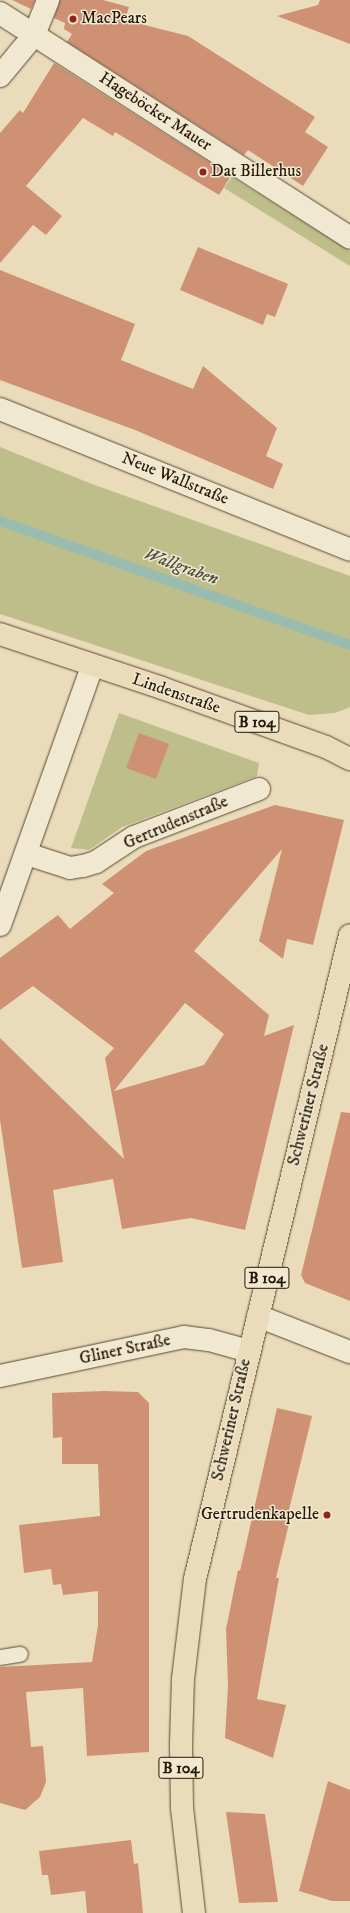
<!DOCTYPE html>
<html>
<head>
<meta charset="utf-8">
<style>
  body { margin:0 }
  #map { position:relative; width:350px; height:1913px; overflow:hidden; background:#eadcba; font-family:"IM FELL DW Pica",serif }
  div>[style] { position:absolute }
  .green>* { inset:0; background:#bebe8b }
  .stream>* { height:10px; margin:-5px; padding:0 5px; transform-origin:5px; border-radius:5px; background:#98bcaf }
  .building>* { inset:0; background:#ce9174 }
  .roads { filter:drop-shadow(0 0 1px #574932) drop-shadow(0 0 1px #574932) }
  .lane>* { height:15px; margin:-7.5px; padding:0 7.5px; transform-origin:7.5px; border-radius:7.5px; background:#f1e8d2 }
  .street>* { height:22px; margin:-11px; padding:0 11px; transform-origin:11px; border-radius:11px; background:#f1e8d2 }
  .primary>* { height:22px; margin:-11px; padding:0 11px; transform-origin:11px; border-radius:11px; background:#eadcba }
  .dots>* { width:11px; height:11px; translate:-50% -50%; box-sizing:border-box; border:2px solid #f1e8d2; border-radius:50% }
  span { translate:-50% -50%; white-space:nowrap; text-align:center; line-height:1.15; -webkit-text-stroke:3px #f1e8d2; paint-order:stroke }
  .shield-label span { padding:1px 3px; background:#f1e8d2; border:1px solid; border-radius:3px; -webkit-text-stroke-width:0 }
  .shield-label { font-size:16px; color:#261804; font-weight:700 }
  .poi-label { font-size:17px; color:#261804 }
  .left { translate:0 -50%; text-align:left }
  .right { translate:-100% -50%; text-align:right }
  .street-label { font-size:17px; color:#261804 }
  .water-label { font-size:18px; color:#4e5140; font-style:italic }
</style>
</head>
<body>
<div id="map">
  <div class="green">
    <i style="clip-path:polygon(232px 177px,350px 251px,350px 266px,224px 188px)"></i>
    <i style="clip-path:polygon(0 447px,92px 484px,350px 576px,350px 707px,335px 713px,309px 715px,0 614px)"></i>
    <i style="clip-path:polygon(119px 713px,259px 763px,257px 776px,122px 827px,89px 850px,71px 848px)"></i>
  </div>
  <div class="stream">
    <i style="left:0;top:521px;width:371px;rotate:19.5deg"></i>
  </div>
  <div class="building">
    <i style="clip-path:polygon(12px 0,35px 0,31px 9px)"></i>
    <i style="clip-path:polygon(60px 0,103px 0,129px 7px,125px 20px,188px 36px,315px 117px,305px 132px,328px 147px,303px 186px,248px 150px,244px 155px,67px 42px,72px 34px,64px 29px,65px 23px,54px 18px)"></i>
    <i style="clip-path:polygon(320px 0,350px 0,350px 44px,277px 16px,318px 5px)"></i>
    <i style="clip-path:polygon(54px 63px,231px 176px,219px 195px,115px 132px,113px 136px,83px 118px,26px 186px,62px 216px,46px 235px,33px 225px,0 263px,0 133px,20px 110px,23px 113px)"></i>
    <i style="clip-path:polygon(198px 247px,288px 284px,275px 317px,267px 314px,263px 325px,180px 290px)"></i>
    <i style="clip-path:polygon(0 270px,135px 324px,121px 360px,193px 389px,203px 366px,277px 428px,266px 456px,283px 464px,273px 489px,135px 430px,0 380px)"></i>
    <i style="clip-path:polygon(139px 733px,169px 744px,156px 779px,126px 768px)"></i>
    <i style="clip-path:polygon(evenodd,275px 805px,344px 820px,313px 945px,287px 939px,283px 959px,259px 941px,282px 849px,194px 951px,269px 1015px,264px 1036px,294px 1025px,245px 1230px,191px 1218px,122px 1229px,113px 1179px,53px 1190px,63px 1262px,22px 1268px,0 1120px,0 1038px,124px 1159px,105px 1058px,114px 1048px,33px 986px,0 1010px,0 958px,58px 915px,70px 929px,114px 893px,102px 884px,146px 851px,275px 805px,185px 1003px,224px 1034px,204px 1065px,114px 1091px,185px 1003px)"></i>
    <i style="clip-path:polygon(341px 1112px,350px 1113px,350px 1301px,305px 1283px,301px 1275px)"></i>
    <i style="clip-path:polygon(104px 1391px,138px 1392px,149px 1403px,149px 1752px,87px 1756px,83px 1688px,26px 1692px,31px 1747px,43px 1746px,46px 1782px,40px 1797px,25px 1810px,0 1803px,0 1667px,92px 1662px,98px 1625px,98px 1591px,63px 1595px,61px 1584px,53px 1585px,51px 1569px,24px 1573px,19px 1525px,100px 1516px,98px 1464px,62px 1464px,62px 1437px,53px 1438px,52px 1393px)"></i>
    <i style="clip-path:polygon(277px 1408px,312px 1416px,288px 1514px,291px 1515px,276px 1578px,279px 1578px,257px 1699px,286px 1705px,273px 1758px,225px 1738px,228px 1686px,226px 1629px,238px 1570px,240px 1571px)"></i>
    <i style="clip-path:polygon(328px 1781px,350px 1790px,350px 1901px,332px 1901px,299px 1891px)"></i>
    <i style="clip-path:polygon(226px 1812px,265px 1814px,278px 1902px,239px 1903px)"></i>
    <i style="clip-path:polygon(131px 1840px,134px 1864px,138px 1863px,143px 1913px,87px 1913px,85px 1891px,51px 1895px,48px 1875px,42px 1875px,39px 1851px)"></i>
  </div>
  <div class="roads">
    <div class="lane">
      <i style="left:0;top:1657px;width:20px;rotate:-9deg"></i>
    </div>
    <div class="street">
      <i style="left:0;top:13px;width:416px;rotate:32.7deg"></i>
      <i style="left:0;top:76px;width:53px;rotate:-50.3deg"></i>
      <i style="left:34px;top:35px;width:38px;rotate:-68deg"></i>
      <i style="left:0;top:409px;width:377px;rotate:21.9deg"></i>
      <i style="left:27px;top:854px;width:45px;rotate:18deg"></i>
      <i style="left:70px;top:868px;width:13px;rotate:-9deg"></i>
      <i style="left:83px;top:866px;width:14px;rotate:-17deg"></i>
      <i style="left:96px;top:862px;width:45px;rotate:-33.3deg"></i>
      <i style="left:134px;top:837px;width:134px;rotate:-21deg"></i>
      <i style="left:0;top:925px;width:275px;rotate:-70.4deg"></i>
      <i style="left:258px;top:1316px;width:99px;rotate:21.4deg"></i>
      <i style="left:0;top:1376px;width:188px;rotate:-12deg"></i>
      <i style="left:184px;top:1337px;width:25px;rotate:7deg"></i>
      <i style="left:209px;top:1340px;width:41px;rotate:15.4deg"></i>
    </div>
    <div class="primary">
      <i style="left:0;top:634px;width:171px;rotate:18.4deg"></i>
      <i style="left:162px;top:688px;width:174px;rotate:19.8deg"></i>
      <i style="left:326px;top:747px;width:27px;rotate:27deg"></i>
      <i style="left:194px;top:1913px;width:106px;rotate:-96.5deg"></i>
      <i style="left:182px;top:1808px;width:63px;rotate:-90.9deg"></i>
      <i style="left:181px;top:1745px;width:66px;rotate:-88.3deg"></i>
      <i style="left:183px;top:1679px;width:101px;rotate:-83.2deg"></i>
      <i style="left:195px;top:1579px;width:662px;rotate:-76.47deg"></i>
    </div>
  </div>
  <div class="dots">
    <i style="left:73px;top:19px;background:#8f2418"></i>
    <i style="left:203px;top:172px;background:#8f2418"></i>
    <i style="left:327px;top:1515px;background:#8f2418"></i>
  </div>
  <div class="shield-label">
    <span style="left:257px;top:722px">B 104</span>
    <span style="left:267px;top:1278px">B 104</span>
    <span style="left:181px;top:1768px">B 104</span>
  </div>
  <div class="poi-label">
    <span class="left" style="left:81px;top:19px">MacPears</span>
    <span class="left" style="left:211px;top:172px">Dat Billerhus</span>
    <span class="right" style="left:319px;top:1515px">Gertrudenkapelle</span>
  </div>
  <div class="street-label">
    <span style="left:155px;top:112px;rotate:33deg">Hageböcker Mauer</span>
    <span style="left:175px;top:479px;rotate:22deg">Neue Wallstraße</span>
    <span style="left:176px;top:694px;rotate:19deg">Lindenstraße</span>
    <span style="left:176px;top:823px;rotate:-23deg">Gertrudenstraße</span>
    <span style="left:309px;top:1105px;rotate:-76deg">Schweriner Straße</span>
    <span style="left:125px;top:1350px;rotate:-12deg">Gliner Straße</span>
    <span style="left:232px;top:1420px;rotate:-77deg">Schweriner Straße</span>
  </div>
  <div class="water-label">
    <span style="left:181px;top:567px;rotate:20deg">Wallgraben</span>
  </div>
</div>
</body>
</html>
